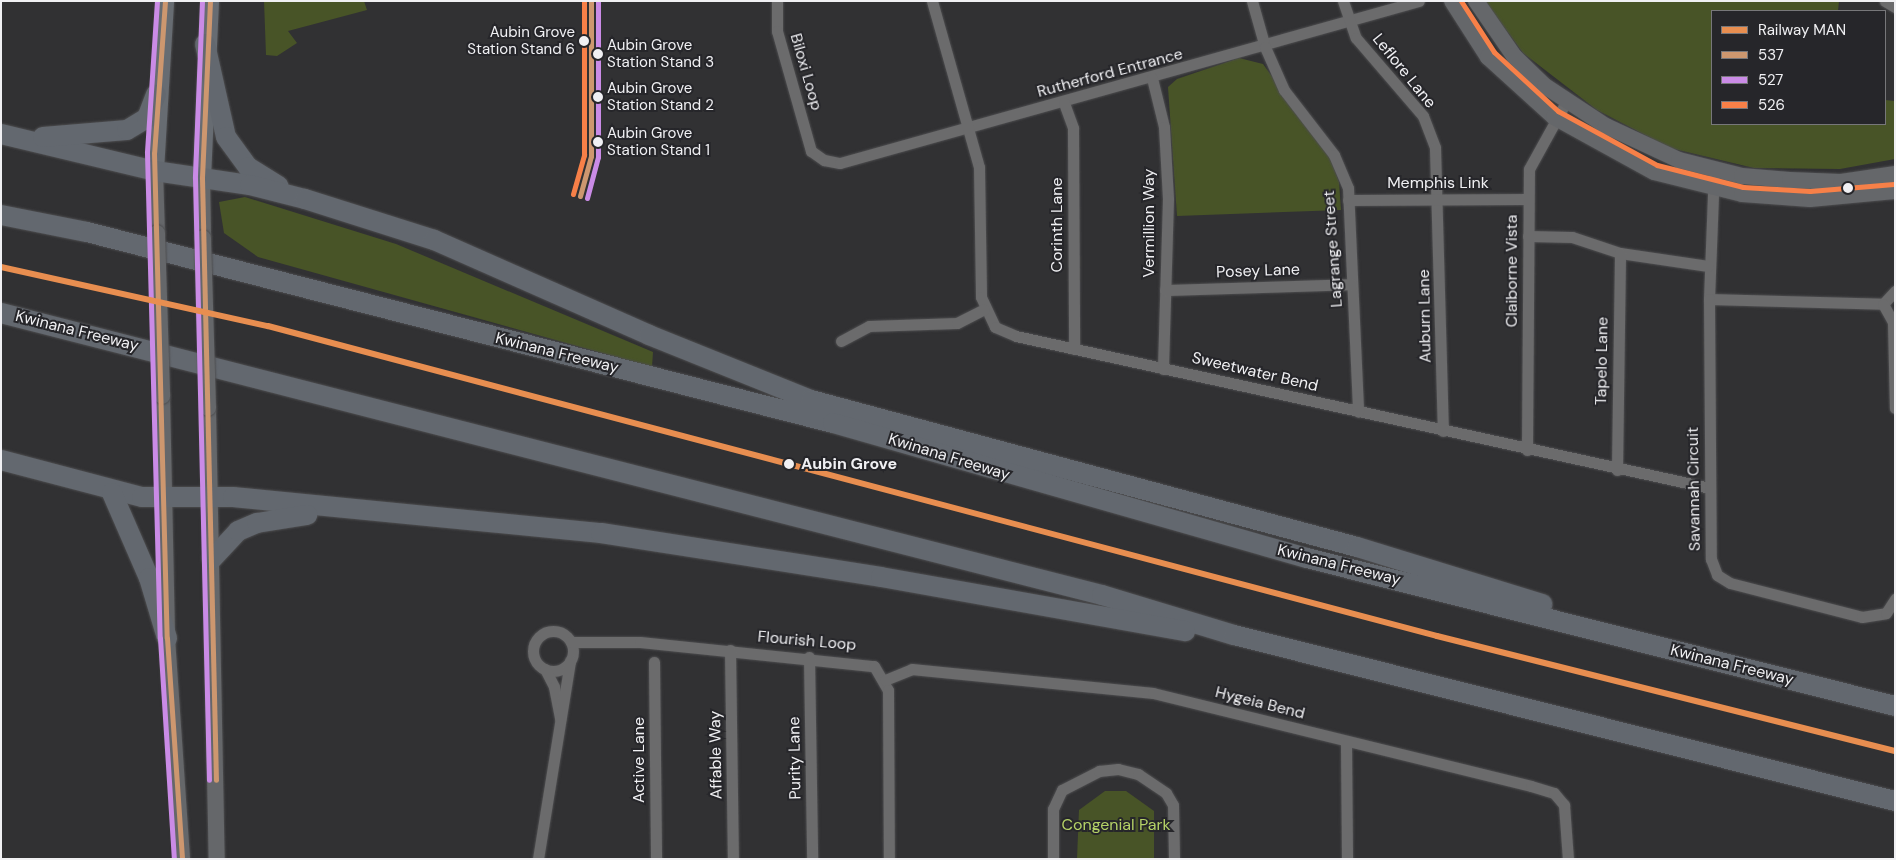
<!DOCTYPE html>
<html>
<head>
<meta charset="utf-8">
<style>
  body { margin:0 }
  #map { position:relative; width:1896px; height:860px; overflow:hidden; background:#313133; font-family:"DM Sans",sans-serif }
  div>[style] { position:absolute }
  .green>* { inset:0; background:#485427 }
  .roads { filter:drop-shadow(0 0 1px #4d4d4f) drop-shadow(0 0 1px #4d4d4f) }
  .street>* { height:11px; margin:-5.5px; padding:0 5.5px; transform-origin:5.5px; border-radius:5.5px; background:#6b6b6c }
  .street>.ring { margin:-5.5px; padding:0; box-sizing:content-box; background:none; border:11px solid #6b6b6c; border-radius:50% }
  .secondary>* { height:16px; margin:-8px; padding:0 8px; transform-origin:8px; border-radius:8px; background:#65676a }
  .primary>* { height:18px; margin:-9px; padding:0 9px; transform-origin:9px; border-radius:9px; background:#676c72 }
  .highway>* { height:20px; margin:-10px; padding:0 10px; transform-origin:10px; border-radius:10px; background:#63686f }
  .bridges { filter:drop-shadow(0 0 1px #4d4d4f) drop-shadow(0 0 1px #4d4d4f) }
  .secondary-bridge>* { height:16px; margin:-8px; padding:0 8px; transform-origin:8px; border-radius:8px; background:#65676a }
  .bus-1>* { height:5px; margin:-2.5px; padding:0 2.5px; transform-origin:2.5px; border-radius:2.5px; background:#cd976f }
  .bus-2>* { height:5px; margin:-2.5px; padding:0 2.5px; transform-origin:2.5px; border-radius:2.5px; background:#ca8be6 }
  .bus-3>* { height:5px; margin:-2.5px; padding:0 2.5px; transform-origin:2.5px; border-radius:2.5px; background:#f78048 }
  .rail-1>* { height:6px; margin:-3px; padding:0 3px; transform-origin:3px; border-radius:3px; background:#e88e50 }
  .dots>* { width:14px; height:14px; translate:-50% -50%; box-sizing:border-box; border:2px solid #26262a; border-radius:50% }
  span { translate:-50% -50%; white-space:nowrap; text-align:center; line-height:1.15; -webkit-text-stroke:4px #26262a; paint-order:stroke }
  .bus-label { font-size:15px; color:#f0f0f3 }
  .right { translate:-100% -50%; text-align:right }
  .left { translate:0 -50%; text-align:left }
  .street-label { font-size:16px; color:#f0f0f3 }
  .stop-label { font-size:16px; color:#f0f0f3; font-weight:700 }
  .park-label { font-size:16px; color:#b5d267 }
  .frame { position:absolute; inset:0; border:2px solid #f0f0f3; pointer-events:none }
  .legend { position:absolute; left:1711px; top:10px; width:175px; height:115px; box-sizing:border-box; background:#26262a; border:1px solid #77777a; margin:0; padding:6px 9px; list-style:none; font-size:15px; color:#f0f0f3 }
  .legend li { display:flex; align-items:center; gap:10px; height:25px }
  .legend b { width:25px; border:1px solid #77777a }
</style>
</head>
<body>
<div id="map">
  <div class="green">
    <i style="clip-path:polygon(264px 1px,364px 1px,367px 10px,288px 31px,297px 43px,277px 56px,266px 55px)"></i>
    <i style="clip-path:polygon(1485px 1px,1839px 1px,1838px 11px,1712px 11px,1712px 124px,1885px 124px,1885px 100px,1895px 101px,1895px 159px,1840px 169px,1754px 168px,1670px 148px,1597px 110px,1523px 53px)"></i>
    <i style="clip-path:polygon(1239px 58px,1263px 64px,1329px 156px,1339px 182px,1341px 210px,1177px 216px,1168px 87px,1177px 79px)"></i>
    <i style="clip-path:polygon(245px 197px,396px 244px,653px 352px,652px 367px,258px 257px,224px 233px,219px 202px)"></i>
    <i style="clip-path:polygon(1105px 791px,1126px 791px,1154px 811px,1154px 859px,1077px 859px,1079px 810px)"></i>
  </div>
  <div class="roads">
    <div class="street">
      <i style="left:777px;top:1px;width:30px;rotate:90deg"></i>
      <i style="left:777px;top:31px;width:125px;rotate:74.2deg"></i>
      <i style="left:811px;top:151px;width:16px;rotate:35deg"></i>
      <i style="left:824px;top:160px;width:16px;rotate:11deg"></i>
      <i style="left:840px;top:163px;width:601px;rotate:-15.63deg"></i>
      <i style="left:932px;top:1px;width:173px;rotate:74.2deg"></i>
      <i style="left:979px;top:167px;width:130px;rotate:89.1deg"></i>
      <i style="left:981px;top:297px;width:33px;rotate:65deg"></i>
      <i style="left:995px;top:327px;width:23px;rotate:23deg"></i>
      <i style="left:1016px;top:336px;width:710px;rotate:12.35deg"></i>
      <i style="left:1252px;top:1px;width:48px;rotate:74.2deg"></i>
      <i style="left:1265px;top:47px;width:47px;rotate:66.2deg"></i>
      <i style="left:1284px;top:90px;width:82px;rotate:52.4deg"></i>
      <i style="left:1334px;top:155px;width:36px;rotate:67deg"></i>
      <i style="left:1348px;top:188px;width:224px;rotate:87.4deg"></i>
      <i style="left:1343px;top:1px;width:39px;rotate:71deg"></i>
      <i style="left:1356px;top:38px;width:103px;rotate:49.3deg"></i>
      <i style="left:1423px;top:116px;width:34px;rotate:69deg"></i>
      <i style="left:1435px;top:148px;width:283px;rotate:88.4deg"></i>
      <i style="left:1885px;top:1px;width:12px;rotate:31deg"></i>
      <i style="left:1152px;top:78px;width:50px;rotate:76.2deg"></i>
      <i style="left:1164px;top:127px;width:72px;rotate:86.8deg"></i>
      <i style="left:1168px;top:199px;width:170px;rotate:91.7deg"></i>
      <i style="left:1064px;top:103px;width:27px;rotate:70deg"></i>
      <i style="left:1073px;top:128px;width:221px;rotate:89.7deg"></i>
      <i style="left:1714px;top:169px;width:130px;rotate:92.2deg"></i>
      <i style="left:1709px;top:299px;width:174px;rotate:1.6deg"></i>
      <i style="left:1883px;top:304px;width:18px;rotate:-47deg"></i>
      <i style="left:1348px;top:200px;width:180px;rotate:-0.3deg"></i>
      <i style="left:1528px;top:236px;width:44px;rotate:1.3deg"></i>
      <i style="left:1572px;top:237px;width:51px;rotate:18.4deg"></i>
      <i style="left:1620px;top:253px;width:89px;rotate:8.4deg"></i>
      <i style="left:1165px;top:290px;width:187px;rotate:-1.8deg"></i>
      <i style="left:1709px;top:299px;width:260px;rotate:89.6deg"></i>
      <i style="left:1711px;top:559px;width:17px;rotate:69deg"></i>
      <i style="left:1717px;top:575px;width:15px;rotate:32deg"></i>
      <i style="left:1730px;top:583px;width:136px;rotate:14.4deg"></i>
      <i style="left:1862px;top:617px;width:24px;rotate:-9deg"></i>
      <i style="left:1886px;top:613px;width:17px;rotate:-57deg"></i>
      <i style="left:1883px;top:304px;width:21px;rotate:61deg"></i>
      <i style="left:1893px;top:322px;width:86px;rotate:88.7deg"></i>
      <i style="left:841px;top:341px;width:32px;rotate:-28deg"></i>
      <i style="left:869px;top:326px;width:88px;rotate:-2deg"></i>
      <i style="left:957px;top:323px;width:30px;rotate:-27deg"></i>
      <i style="left:1527px;top:450px;width:281px;rotate:-89.6deg"></i>
      <i style="left:1529px;top:169px;width:77px;rotate:-61.1deg"></i>
      <i style="left:1617px;top:470px;width:217px;rotate:-89.2deg"></i>
      <i class="ring" style="left:533px;top:631px;width:29px;height:29px"></i>
      <i style="left:571px;top:642px;width:69px"></i>
      <i style="left:640px;top:642px;width:235px;rotate:5.9deg"></i>
      <i style="left:874px;top:666px;width:28px;rotate:60deg"></i>
      <i style="left:888px;top:690px;width:169px;rotate:89.7deg"></i>
      <i style="left:730px;top:650px;width:209px;rotate:89.2deg"></i>
      <i style="left:809px;top:657px;width:202px;rotate:89.1deg"></i>
      <i style="left:654px;top:662px;width:197px;rotate:89.4deg"></i>
      <i style="left:545px;top:669px;width:20px;rotate:63deg"></i>
      <i style="left:554px;top:687px;width:33px;rotate:79deg"></i>
      <i style="left:885px;top:680px;width:29px;rotate:-22deg"></i>
      <i style="left:912px;top:669px;width:242px;rotate:5.7deg"></i>
      <i style="left:1153px;top:693px;width:389px;rotate:13.8deg"></i>
      <i style="left:1531px;top:786px;width:24px;rotate:17deg"></i>
      <i style="left:1554px;top:793px;width:16px;rotate:50deg"></i>
      <i style="left:1564px;top:805px;width:54px;rotate:85.8deg"></i>
      <i style="left:1346px;top:742px;width:117px;rotate:89.5deg"></i>
      <i style="left:538px;top:859px;width:201px;rotate:-80.8deg"></i>
      <i style="left:1053px;top:859px;width:50px;rotate:-90deg"></i>
      <i style="left:1053px;top:809px;width:21px;rotate:-65deg"></i>
      <i style="left:1062px;top:790px;width:42px;rotate:-27.2deg"></i>
      <i style="left:1099px;top:771px;width:19px;rotate:-6deg"></i>
      <i style="left:1118px;top:769px;width:21px;rotate:14deg"></i>
      <i style="left:1138px;top:774px;width:34px;rotate:34deg"></i>
      <i style="left:1166px;top:793px;width:14px;rotate:60deg"></i>
      <i style="left:1173px;top:805px;width:54px;rotate:88.9deg"></i>
    </div>
    <div class="secondary">
      <i style="left:1452px;top:1px;width:67px;rotate:57.3deg"></i>
      <i style="left:1488px;top:57px;width:89px;rotate:42.3deg"></i>
      <i style="left:1554px;top:117px;width:114px;rotate:28.8deg"></i>
      <i style="left:1654px;top:172px;width:91px;rotate:14deg"></i>
      <i style="left:1742px;top:194px;width:68px;rotate:4.2deg"></i>
      <i style="left:1810px;top:199px;width:85px;rotate:-5.4deg"></i>
      <i style="left:1476px;top:1px;width:67px;rotate:55.4deg"></i>
      <i style="left:1514px;top:56px;width:43px;rotate:44.1deg"></i>
      <i style="left:1545px;top:86px;width:73px;rotate:33.3deg"></i>
      <i style="left:1606px;top:126px;width:81px;rotate:25deg"></i>
      <i style="left:1679px;top:160px;width:65px;rotate:14.3deg"></i>
      <i style="left:1742px;top:176px;width:48px;rotate:4.8deg"></i>
      <i style="left:1790px;top:180px;width:51px;rotate:2.2deg"></i>
      <i style="left:1841px;top:182px;width:55px;rotate:-8.4deg"></i>
      <i style="left:155px;top:171px;width:62px;rotate:88.2deg"></i>
      <i style="left:202px;top:178px;width:60px;rotate:89deg"></i>
      <i style="left:162px;top:396px;width:242px;rotate:88.8deg"></i>
      <i style="left:167px;top:638px;width:222px;rotate:86.1deg"></i>
      <i style="left:208px;top:408px;width:451px;rotate:88.9deg"></i>
    </div>
    <div class="primary">
      <i style="left:155px;top:171px;width:170px;rotate:-86.6deg"></i>
      <i style="left:202px;top:178px;width:177px;rotate:-87.4deg"></i>
    </div>
    <div class="highway">
      <i style="left:205px;top:44px;width:95px;rotate:77.3deg"></i>
      <i style="left:226px;top:137px;width:37px;rotate:54deg"></i>
      <i style="left:248px;top:167px;width:36px;rotate:32deg"></i>
      <i style="left:1px;top:134px;width:158px;rotate:13.5deg"></i>
      <i style="left:155px;top:171px;width:96px;rotate:8.4deg"></i>
      <i style="left:250px;top:185px;width:57px;rotate:14.3deg"></i>
      <i style="left:305px;top:199px;width:135px;rotate:17.6deg"></i>
      <i style="left:434px;top:240px;width:235px;rotate:23.8deg"></i>
      <i style="left:649px;top:335px;width:175px;rotate:21.9deg"></i>
      <i style="left:811px;top:400px;width:565px;rotate:15.07deg"></i>
      <i style="left:1357px;top:547px;width:194px;rotate:17.1deg"></i>
      <i style="left:43px;top:137px;width:84px;rotate:-4.8deg"></i>
      <i style="left:127px;top:130px;width:23px;rotate:-31deg"></i>
      <i style="left:147px;top:118px;width:25px;rotate:-69deg"></i>
      <i style="left:1px;top:215px;width:88px;rotate:11.2deg"></i>
      <i style="left:87px;top:232px;width:770px;rotate:14.36deg"></i>
      <i style="left:833px;top:423px;width:493px;rotate:15.9deg"></i>
      <i style="left:1307px;top:558px;width:606px;rotate:14.13deg"></i>
      <i style="left:1px;top:313px;width:1137px;rotate:14.37deg"></i>
      <i style="left:1102px;top:595px;width:138px;rotate:16.9deg"></i>
      <i style="left:1234px;top:635px;width:682px;rotate:14.1deg"></i>
      <i style="left:1px;top:460px;width:146px;rotate:14.7deg"></i>
      <i style="left:142px;top:497px;width:91px"></i>
      <i style="left:233px;top:497px;width:370px;rotate:5.6deg"></i>
      <i style="left:601px;top:533px;width:283px;rotate:8.9deg"></i>
      <i style="left:881px;top:577px;width:309px;rotate:10.1deg"></i>
      <i style="left:112px;top:493px;width:93px;rotate:66.5deg"></i>
      <i style="left:149px;top:578px;width:63px;rotate:73.3deg"></i>
      <i style="left:212px;top:559px;width:38px;rotate:-47deg"></i>
      <i style="left:238px;top:531px;width:21px;rotate:-23deg"></i>
      <i style="left:257px;top:523px;width:51px;rotate:-9.1deg"></i>
    </div>
  </div>
  <div class="bridges">
    <div class="secondary-bridge">
      <i style="left:157px;top:233px;width:163px;rotate:88.2deg"></i>
      <i style="left:203px;top:238px;width:170px;rotate:88.3deg"></i>
    </div>
  </div>
  <div class="bus-1">
    <i style="left:165px;top:1px;width:152px;rotate:94.1deg"></i>
    <i style="left:154px;top:153px;width:485px;rotate:88.5deg"></i>
    <i style="left:167px;top:638px;width:222px;rotate:86.1deg"></i>
    <i style="left:210px;top:1px;width:177px;rotate:92.6deg"></i>
    <i style="left:202px;top:178px;width:602px;rotate:88.67deg"></i>
    <i style="left:580px;top:196px;width:41px;rotate:-74.6deg"></i>
    <i style="left:591px;top:156px;width:155px;rotate:-90deg"></i>
  </div>
  <div class="bus-2">
    <i style="left:157px;top:1px;width:152px;rotate:93.8deg"></i>
    <i style="left:147px;top:153px;width:485px;rotate:88.5deg"></i>
    <i style="left:160px;top:638px;width:221px;rotate:86.4deg"></i>
    <i style="left:202px;top:1px;width:177px;rotate:92.3deg"></i>
    <i style="left:195px;top:178px;width:602px;rotate:88.67deg"></i>
    <i style="left:587px;top:198px;width:42px;rotate:-75deg"></i>
    <i style="left:598px;top:157px;width:156px;rotate:-90deg"></i>
  </div>
  <div class="bus-3">
    <i style="left:1461px;top:1px;width:61px;rotate:57.1deg"></i>
    <i style="left:1494px;top:52px;width:87px;rotate:42.7deg"></i>
    <i style="left:1558px;top:111px;width:113px;rotate:28.6deg"></i>
    <i style="left:1657px;top:165px;width:89px;rotate:14.3deg"></i>
    <i style="left:1743px;top:187px;width:67px;rotate:3.4deg"></i>
    <i style="left:1810px;top:191px;width:84px;rotate:-4.8deg"></i>
    <i style="left:573px;top:194px;width:41px;rotate:-74.2deg"></i>
    <i style="left:584px;top:155px;width:154px;rotate:-90deg"></i>
  </div>
  <div class="rail-1">
    <i style="left:1px;top:267px;width:273px;rotate:12.5deg"></i>
    <i style="left:268px;top:326px;width:1209px;rotate:14.85deg"></i>
    <i style="left:1437px;top:636px;width:472px;rotate:14.1deg"></i>
  </div>
  <div class="dots">
    <i style="left:584px;top:41px;background:#f0f0f3"></i>
    <i style="left:598px;top:54px;background:#f0f0f3"></i>
    <i style="left:598px;top:97px;background:#f0f0f3"></i>
    <i style="left:598px;top:142px;background:#f0f0f3"></i>
    <i style="left:1848px;top:188px;background:#f0f0f3"></i>
    <i style="left:789px;top:464px;background:#f0f0f3"></i>
  </div>
  <div class="bus-label">
    <span class="right" style="left:575px;top:41px">Aubin Grove<br>Station Stand 6</span>
    <span class="left" style="left:607px;top:54px">Aubin Grove<br>Station Stand 3</span>
    <span class="left" style="left:607px;top:97px">Aubin Grove<br>Station Stand 2</span>
    <span class="left" style="left:607px;top:142px">Aubin Grove<br>Station Stand 1</span>
  </div>
  <div class="street-label">
    <span style="left:1404px;top:71px;rotate:51deg">Leflore Lane</span>
    <span style="left:806px;top:72px;rotate:74deg">Biloxi Loop</span>
    <span style="left:1110px;top:73px;rotate:-15deg">Rutherford Entrance</span>
    <span style="left:1438px;top:183px">Memphis Link</span>
    <span style="left:1149px;top:223px;rotate:-90deg">Vermillion Way</span>
    <span style="left:1057px;top:225px;rotate:-90deg">Corinth Lane</span>
    <span style="left:1333px;top:249px;rotate:-94deg">Lagrange Street</span>
    <span style="left:1258px;top:271px;rotate:-2deg">Posey Lane</span>
    <span style="left:1512px;top:271px;rotate:-90deg">Claiborne Vista</span>
    <span style="left:1425px;top:316px;rotate:-91deg">Auburn Lane</span>
    <span style="left:77px;top:331px;rotate:14deg">Kwinana Freeway</span>
    <span style="left:557px;top:353px;rotate:14deg">Kwinana Freeway</span>
    <span style="left:1602px;top:361px;rotate:-89deg">Tapelo Lane</span>
    <span style="left:1255px;top:372px;rotate:13deg">Sweetwater Bend</span>
    <span style="left:949px;top:457px;rotate:17deg">Kwinana Freeway</span>
    <span style="left:1694px;top:489px;rotate:-91deg">Savannah Circuit</span>
    <span style="left:1339px;top:565px;rotate:14deg">Kwinana Freeway</span>
    <span style="left:807px;top:641px;rotate:5deg">Flourish Loop</span>
    <span style="left:1732px;top:665px;rotate:14deg">Kwinana Freeway</span>
    <span style="left:1260px;top:703px;rotate:14deg">Hygeia Bend</span>
    <span style="left:716px;top:755px;rotate:-91deg">Affable Way</span>
    <span style="left:795px;top:758px;rotate:-91deg">Purity Lane</span>
    <span style="left:639px;top:760px;rotate:-90deg">Active Lane</span>
  </div>
  <div class="stop-label">
    <span class="left" style="left:801px;top:464px">Aubin Grove</span>
  </div>
  <div class="park-label">
    <span style="left:1116px;top:825px">Congenial Park</span>
  </div>
  <div class="frame"></div>
  <ul class="legend">
  <li><b style="height:6px;background:#e88e50"></b>Railway MAN</li>
  <li><b style="height:6px;background:#cd976f"></b>537</li>
  <li><b style="height:6px;background:#ca8be6"></b>527</li>
  <li><b style="height:6px;background:#f78048"></b>526</li>
  </ul>
</div>
</body>
</html>
